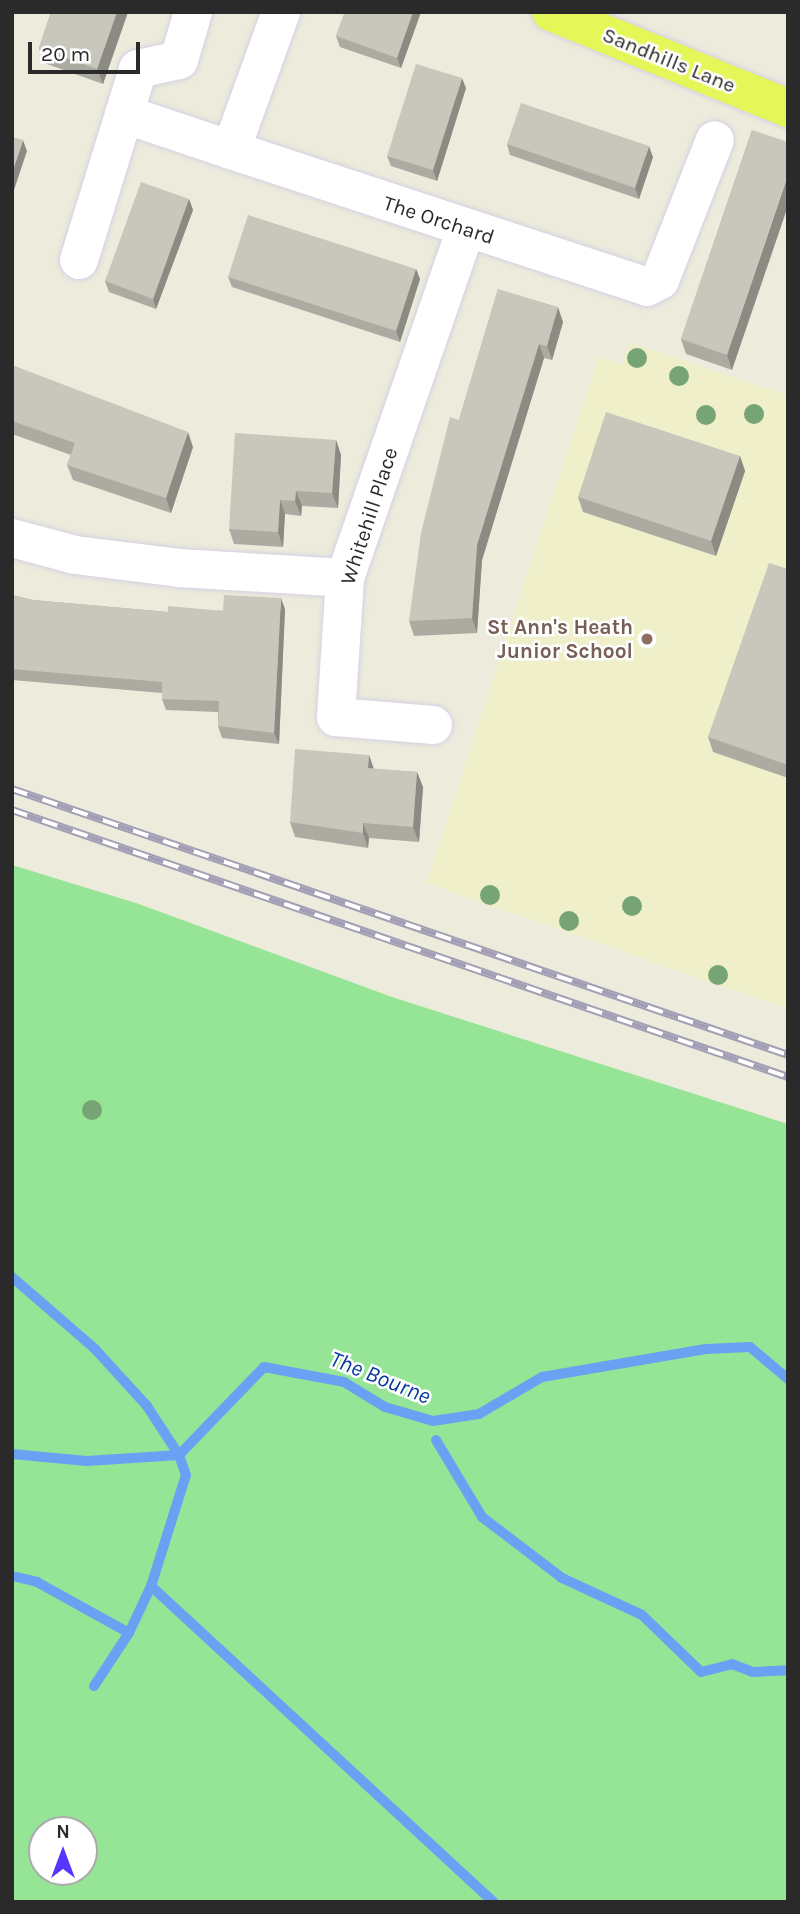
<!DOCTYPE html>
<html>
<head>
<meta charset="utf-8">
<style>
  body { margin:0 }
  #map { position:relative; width:800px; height:1914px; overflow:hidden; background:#edebdb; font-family:Karla,sans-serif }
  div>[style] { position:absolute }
  .education>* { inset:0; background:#efefca }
  .green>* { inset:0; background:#96e596 }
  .stream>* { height:10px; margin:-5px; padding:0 5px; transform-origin:5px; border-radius:5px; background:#6aa1f3 }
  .roads { filter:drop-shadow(0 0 2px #d3d1e4) drop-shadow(0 0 2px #d3d1e4) }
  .minor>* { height:38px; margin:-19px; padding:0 19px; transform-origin:19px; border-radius:19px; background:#fff }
  .major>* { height:38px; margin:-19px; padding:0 19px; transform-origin:19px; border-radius:19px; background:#e5f658 }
  .rail>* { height:8px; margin-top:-4px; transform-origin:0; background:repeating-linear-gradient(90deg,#fff 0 16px,#a29eb5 0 32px); box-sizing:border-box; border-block:2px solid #a29eb5 }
  .trees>* { width:20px; height:20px; margin:-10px; border-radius:50%; background:#77a475 }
  .wall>* { inset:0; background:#acaba1 }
  .shaded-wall>* { inset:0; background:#8c8b83 }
  .building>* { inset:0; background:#c8c7bb }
  .dots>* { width:19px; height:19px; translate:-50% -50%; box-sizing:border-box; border:4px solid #fff; border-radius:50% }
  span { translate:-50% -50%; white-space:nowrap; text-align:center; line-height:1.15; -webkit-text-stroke:5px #fff; paint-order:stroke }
  .street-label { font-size:21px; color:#2a2a2a }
  .education-label { font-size:21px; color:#785e54; font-weight:700 }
  .right { translate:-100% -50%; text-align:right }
  .water-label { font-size:23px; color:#0839a0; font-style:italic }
  .frame { position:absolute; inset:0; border:14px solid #2a2a2a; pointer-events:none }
  .north { position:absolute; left:28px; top:1816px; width:70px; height:70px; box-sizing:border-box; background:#fff; border:2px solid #aaa; border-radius:50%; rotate:0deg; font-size:19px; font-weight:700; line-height:28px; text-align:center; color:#2a2a2a }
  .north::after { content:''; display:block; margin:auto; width:24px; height:32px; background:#5436ff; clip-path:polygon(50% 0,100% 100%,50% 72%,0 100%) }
  .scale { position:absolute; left:28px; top:42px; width:112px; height:32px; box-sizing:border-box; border:4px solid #2a2a2a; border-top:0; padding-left:9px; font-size:21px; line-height:24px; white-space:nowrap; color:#2a2a2a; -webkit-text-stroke:5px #fff; paint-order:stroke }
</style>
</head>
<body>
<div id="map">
  <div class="education">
    <i style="clip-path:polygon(630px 343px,785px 395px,788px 388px,788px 1009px,426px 883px,599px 357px,622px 365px)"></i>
  </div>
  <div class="green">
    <i style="clip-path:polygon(evenodd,12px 865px,136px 903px,392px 997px,788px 1124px,788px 1902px,12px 1902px,12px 865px,42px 1830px,84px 1830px,84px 1872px,42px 1872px,42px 1830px)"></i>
  </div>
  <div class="stream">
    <i style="left:12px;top:1277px;width:110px;rotate:40.9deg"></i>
    <i style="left:95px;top:1349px;width:77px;rotate:47.6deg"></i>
    <i style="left:147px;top:1406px;width:59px;rotate:56.9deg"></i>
    <i style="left:179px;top:1455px;width:122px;rotate:-46deg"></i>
    <i style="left:264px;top:1367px;width:81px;rotate:10.6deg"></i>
    <i style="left:344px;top:1382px;width:48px;rotate:31.4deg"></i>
    <i style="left:385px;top:1407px;width:50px;rotate:16.3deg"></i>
    <i style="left:433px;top:1421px;width:47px;rotate:-8.7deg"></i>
    <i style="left:479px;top:1414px;width:73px;rotate:-30.4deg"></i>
    <i style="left:542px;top:1377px;width:166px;rotate:-9.7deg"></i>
    <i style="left:706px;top:1349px;width:44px;rotate:-2.6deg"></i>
    <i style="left:750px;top:1347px;width:50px;rotate:40.1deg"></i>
    <i style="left:436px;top:1440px;width:90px;rotate:59.1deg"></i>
    <i style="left:482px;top:1517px;width:101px;rotate:37.3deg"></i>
    <i style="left:562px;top:1578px;width:88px;rotate:24.8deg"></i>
    <i style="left:642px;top:1615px;width:82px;rotate:44deg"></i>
    <i style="left:701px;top:1672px;width:32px;rotate:-14deg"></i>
    <i style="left:732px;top:1664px;width:22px;rotate:21deg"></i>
    <i style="left:753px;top:1672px;width:35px;rotate:-3deg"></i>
    <i style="left:12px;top:1454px;width:75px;rotate:5.3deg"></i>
    <i style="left:87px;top:1461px;width:92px;rotate:-3.7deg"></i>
    <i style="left:179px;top:1455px;width:21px;rotate:71deg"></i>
    <i style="left:186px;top:1475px;width:116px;rotate:107.5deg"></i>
    <i style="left:151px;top:1586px;width:466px;rotate:42.7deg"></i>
    <i style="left:12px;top:1576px;width:26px;rotate:13deg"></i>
    <i style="left:37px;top:1582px;width:105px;rotate:29deg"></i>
    <i style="left:129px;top:1633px;width:52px;rotate:-64.9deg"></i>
    <i style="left:94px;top:1686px;width:64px;rotate:-56.6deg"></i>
  </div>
  <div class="roads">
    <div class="minor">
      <i style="left:281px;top:12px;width:147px;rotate:109.9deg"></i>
      <i style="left:231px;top:150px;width:438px;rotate:18.2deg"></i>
      <i style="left:647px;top:287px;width:15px;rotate:-28deg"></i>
      <i style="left:660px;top:280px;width:150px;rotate:-68.6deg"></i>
      <i style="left:124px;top:114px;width:113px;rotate:18.6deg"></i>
      <i style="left:79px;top:260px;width:200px;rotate:-72.8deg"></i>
      <i style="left:138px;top:69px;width:42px;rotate:-12.4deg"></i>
      <i style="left:179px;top:60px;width:50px;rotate:-73.7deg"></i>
      <i style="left:12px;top:538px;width:65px;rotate:15.1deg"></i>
      <i style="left:75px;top:555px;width:105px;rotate:7.1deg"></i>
      <i style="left:179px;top:568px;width:166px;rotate:3.4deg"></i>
      <i style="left:433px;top:725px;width:97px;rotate:-175.3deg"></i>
      <i style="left:336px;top:717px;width:139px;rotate:-86.3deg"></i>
      <i style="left:345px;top:578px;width:369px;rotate:-70.9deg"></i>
    </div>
    <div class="major">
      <i style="left:551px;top:12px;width:256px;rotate:22.1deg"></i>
    </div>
  </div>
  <div class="rail">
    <i style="left:12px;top:789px;width:820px;rotate:18.92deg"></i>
    <i style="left:12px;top:810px;width:821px;rotate:18.99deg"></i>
  </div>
  <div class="trees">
    <i style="left:637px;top:358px"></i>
    <i style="left:679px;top:376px"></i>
    <i style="left:754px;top:414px"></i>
    <i style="left:706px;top:415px"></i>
    <i style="left:490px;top:895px"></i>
    <i style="left:632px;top:906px"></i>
    <i style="left:569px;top:921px"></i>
    <i style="left:718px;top:975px"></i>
    <i style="left:92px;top:1110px"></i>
  </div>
  <div class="wall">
    <i style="clip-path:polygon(51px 12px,128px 12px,103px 84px,44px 63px,39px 48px)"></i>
    <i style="clip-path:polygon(345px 12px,421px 12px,401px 68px,340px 47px,336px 36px)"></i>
    <i style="clip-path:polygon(466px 88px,437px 181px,391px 166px,387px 156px)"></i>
    <i style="clip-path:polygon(752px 130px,732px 370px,686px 354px,681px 339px)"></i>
    <i style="clip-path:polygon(507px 144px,653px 157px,639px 199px,510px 155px)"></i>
    <i style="clip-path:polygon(189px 199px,193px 210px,156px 309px,109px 292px,105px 281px)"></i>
    <i style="clip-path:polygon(416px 269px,420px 279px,400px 342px,232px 287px,228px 277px)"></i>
    <i style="clip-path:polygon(498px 289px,563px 322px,552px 360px,544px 358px,482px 560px,477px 633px,414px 636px,409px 621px,459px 420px)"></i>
    <i style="clip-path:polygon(12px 365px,193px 447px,171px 513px,73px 480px,67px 465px,71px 455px,12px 434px)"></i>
    <i style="clip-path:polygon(336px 440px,341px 455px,338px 508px,302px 506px,301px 516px,285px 514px,283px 547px,234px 544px,229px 529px)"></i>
    <i style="clip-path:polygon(740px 456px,745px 471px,716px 556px,583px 512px,578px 497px)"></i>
    <i style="clip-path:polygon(788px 569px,788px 778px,713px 752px,708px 737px)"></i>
    <i style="clip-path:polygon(12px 595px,33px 600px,168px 612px,285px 609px,279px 744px,222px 738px,218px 726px,218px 712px,166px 710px,162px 699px,162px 693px,12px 680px)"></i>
    <i style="clip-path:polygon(369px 755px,374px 769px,417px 772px,423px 787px,419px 842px,369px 838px,368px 848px,295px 837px,290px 822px)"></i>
  </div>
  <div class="shaded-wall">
    <i style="clip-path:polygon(117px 12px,128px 12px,103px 84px,97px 69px)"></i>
    <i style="clip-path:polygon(413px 12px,421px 12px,401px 68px,397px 58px)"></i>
    <i style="clip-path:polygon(462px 78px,466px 88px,437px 181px,433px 170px)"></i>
    <i style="clip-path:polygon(23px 140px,27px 151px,12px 196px,12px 173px)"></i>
    <i style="clip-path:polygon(649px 146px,653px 157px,639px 199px,635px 188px)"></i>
    <i style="clip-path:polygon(788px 175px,788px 206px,732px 370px,727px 355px)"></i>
    <i style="clip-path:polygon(189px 199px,193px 210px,156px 309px,153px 299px)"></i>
    <i style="clip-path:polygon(416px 269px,420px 279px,400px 342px,396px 331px)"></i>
    <i style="clip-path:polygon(558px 307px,563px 322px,552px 360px,547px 346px)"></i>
    <i style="clip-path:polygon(539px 344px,544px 358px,482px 560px,477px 633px,472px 618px,477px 545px)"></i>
    <i style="clip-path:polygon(188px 432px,193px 447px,171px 513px,166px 498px)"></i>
    <i style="clip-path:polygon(336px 440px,341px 455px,338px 508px,332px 493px)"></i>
    <i style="clip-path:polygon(740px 456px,745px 471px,716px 556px,711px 541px)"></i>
    <i style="clip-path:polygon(296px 491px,302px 506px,301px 516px,295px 501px)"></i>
    <i style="clip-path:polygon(280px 500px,285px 514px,283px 547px,278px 532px)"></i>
    <i style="clip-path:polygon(281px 598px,285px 609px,279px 744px,274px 733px)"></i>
    <i style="clip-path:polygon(369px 755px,374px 770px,368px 768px)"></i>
    <i style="clip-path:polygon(417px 772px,423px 787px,419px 842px,413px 827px)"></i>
    <i style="clip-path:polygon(363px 823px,369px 838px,368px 848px,363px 833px)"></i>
  </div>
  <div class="building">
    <i style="clip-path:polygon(51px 12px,117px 12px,97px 69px,39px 48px)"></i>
    <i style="clip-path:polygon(345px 12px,413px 12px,397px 58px,336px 36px)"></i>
    <i style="clip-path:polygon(416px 64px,462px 78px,433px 170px,387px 156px)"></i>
    <i style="clip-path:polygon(521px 103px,649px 146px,635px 188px,507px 144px)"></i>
    <i style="clip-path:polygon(752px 130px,788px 142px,788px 175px,727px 355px,681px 339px)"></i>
    <i style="clip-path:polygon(12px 137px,23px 140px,12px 173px)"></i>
    <i style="clip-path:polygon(141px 182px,189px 199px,153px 299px,105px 281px)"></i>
    <i style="clip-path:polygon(248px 215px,416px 269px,396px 331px,228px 277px)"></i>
    <i style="clip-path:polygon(498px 289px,558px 307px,547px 346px,539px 344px,477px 545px,472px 618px,409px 621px,421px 533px,450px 417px,459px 420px)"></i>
    <i style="clip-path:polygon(12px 365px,188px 432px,166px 498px,67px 465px,75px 443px,12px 421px)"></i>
    <i style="clip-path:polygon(606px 412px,740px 456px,711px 541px,578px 497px)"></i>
    <i style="clip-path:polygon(235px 433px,336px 440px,332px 493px,296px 491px,295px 501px,280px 500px,278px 532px,229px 529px)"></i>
    <i style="clip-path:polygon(769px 563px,788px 569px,788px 765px,708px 737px)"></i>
    <i style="clip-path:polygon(12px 595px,33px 600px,168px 612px,168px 606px,223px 611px,224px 595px,281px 598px,274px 733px,218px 726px,219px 701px,162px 699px,162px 682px,12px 669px)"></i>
    <i style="clip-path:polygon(295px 749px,369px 755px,368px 768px,417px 772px,413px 827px,363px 823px,363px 833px,290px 822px)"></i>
  </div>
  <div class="dots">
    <i style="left:647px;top:639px;background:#8d6e63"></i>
  </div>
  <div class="street-label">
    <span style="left:669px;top:60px;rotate:22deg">Sandhills Lane</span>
    <span style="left:439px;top:220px;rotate:18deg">The Orchard</span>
    <span style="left:369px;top:516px;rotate:-72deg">Whitehill Place</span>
  </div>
  <div class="education-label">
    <span class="right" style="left:633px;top:639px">St Ann's Heath<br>Junior School</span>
  </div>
  <div class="water-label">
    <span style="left:380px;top:1378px;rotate:22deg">The Bourne</span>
  </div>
  <div class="frame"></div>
  <div class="north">N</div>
  <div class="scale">20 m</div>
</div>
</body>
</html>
